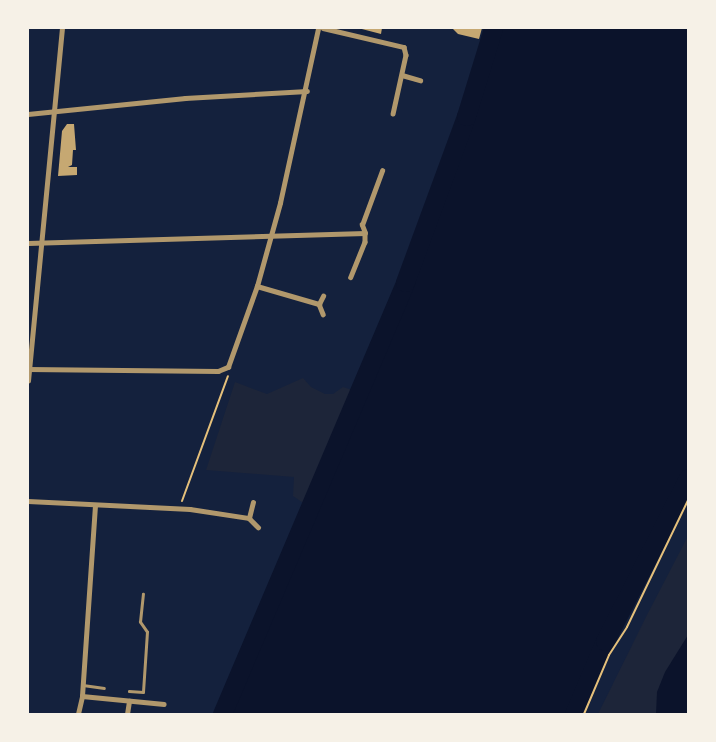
<!DOCTYPE html>
<html>
<head>
<meta charset="utf-8">
<style>
  body { margin:0 }
  #map { position:relative; width:716px; height:742px; overflow:hidden; background:#14213d; font-family:"Exo 2",sans-serif }
  div>[style] { position:absolute }
  .green>* { inset:0; background:#1d2539 }
  .water>* { inset:0; background:#0b132b }
  .river>* { height:19px; margin:-9.5px; padding:0 9.5px; transform-origin:9.5px; border-radius:9.5px; background:#0b132b }
  .building>* { inset:0; background:#c6a872 }
  .path>* { height:2px; margin:-1px; padding:0 1px; transform-origin:1px; border-radius:1px; background:#e5c07b }
  .service>* { height:2.5px; margin:-1.25px; padding:0 1.25px; transform-origin:1.25px; border-radius:1.25px; background:#b1986c }
  .minor>* { height:4.5px; margin:-2.25px; padding:0 2.25px; transform-origin:2.25px; border-radius:2.25px; background:#b1986c }
  span { translate:-50% -50%; white-space:nowrap; text-align:center; line-height:1.15; -webkit-text-stroke:5px #f6f1e7; paint-order:stroke }
  .frame { position:absolute; inset:0; border:29px solid #f6f1e7; pointer-events:none }
</style>
</head>
<body>
<div id="map">
  <div class="green">
    <i style="clip-path:polygon(303px 378px,311px 387px,325px 394px,333px 394px,343px 387px,352px 390px,349px 396px,357px 398px,309px 507px,293px 496px,294px 477px,206px 470px,235px 382px,267px 394px)"></i>
    <i style="clip-path:polygon(688px 536px,688px 714px,598px 714px,647px 615px)"></i>
  </div>
  <div class="water">
    <i style="clip-path:polygon(492px 28px,688px 28px,688px 478px,605px 641px,574px 714px,222px 714px,405px 282px,466px 116px)"></i>
    <i style="clip-path:polygon(688px 635px,688px 714px,656px 714px,657px 692px,665px 672px)"></i>
  </div>
  <div class="river">
    <i style="left:222px;top:714px;width:469px;rotate:-67deg"></i>
    <i style="left:405px;top:282px;width:177px;rotate:-69.8deg"></i>
    <i style="left:466px;top:116px;width:92px;rotate:-72.9deg"></i>
    <i style="left:574px;top:714px;width:79px;rotate:-67deg"></i>
    <i style="left:605px;top:641px;width:183px;rotate:-63deg"></i>
  </div>
  <div class="building">
    <i style="clip-path:polygon(358px 28px,382px 28px,381px 34px)"></i>
    <i style="clip-path:polygon(452px 28px,482px 28px,479px 39px,458px 34px)"></i>
    <i style="clip-path:polygon(67px 124px,74px 124px,76px 150px,73px 150px,72px 165px,68px 167px,77px 167px,77px 175px,58px 176px,62px 131px)"></i>
  </div>
  <div class="path">
    <i style="left:182px;top:501px;width:133px;rotate:-69.8deg"></i>
    <i style="left:584px;top:714px;width:64px;rotate:-67deg"></i>
    <i style="left:609px;top:655px;width:33px;rotate:-57deg"></i>
    <i style="left:627px;top:627px;width:141px;rotate:-64.3deg"></i>
  </div>
  <div class="service">
    <i style="left:83px;top:685px;width:21px;rotate:8deg"></i>
    <i style="left:129px;top:691px;width:14px;rotate:4deg"></i>
    <i style="left:143px;top:692px;width:60px;rotate:-86.2deg"></i>
    <i style="left:147px;top:632px;width:12px;rotate:-125deg"></i>
    <i style="left:140px;top:622px;width:28px;rotate:-84deg"></i>
  </div>
  <div class="minor">
    <i style="left:323px;top:28px;width:83px;rotate:13.2deg"></i>
    <i style="left:404px;top:47px;width:8px;rotate:76deg"></i>
    <i style="left:406px;top:55px;width:60px;rotate:102.4deg"></i>
    <i style="left:402px;top:75px;width:19px;rotate:16deg"></i>
    <i style="left:28px;top:114px;width:158px;rotate:-5.8deg"></i>
    <i style="left:185px;top:98px;width:122px;rotate:-3.3deg"></i>
    <i style="left:365px;top:233px;width:9px;rotate:-111deg"></i>
    <i style="left:362px;top:225px;width:58px;rotate:-69.7deg"></i>
    <i style="left:28px;top:243px;width:337px;rotate:-1.7deg"></i>
    <i style="left:365px;top:233px;width:9px;rotate:90deg"></i>
    <i style="left:365px;top:242px;width:38px;rotate:112deg"></i>
    <i style="left:257px;top:286px;width:65px;rotate:16.2deg"></i>
    <i style="left:319px;top:304px;width:9px;rotate:-63deg"></i>
    <i style="left:319px;top:304px;width:11px;rotate:68deg"></i>
    <i style="left:28px;top:369px;width:190px;rotate:0.6deg"></i>
    <i style="left:218px;top:371px;width:11px;rotate:-22deg"></i>
    <i style="left:228px;top:367px;width:86px;rotate:-70.3deg"></i>
    <i style="left:257px;top:286px;width:86px;rotate:-74.5deg"></i>
    <i style="left:280px;top:203px;width:179px;rotate:-77.7deg"></i>
    <i style="left:28px;top:381px;width:355px;rotate:-84.5deg"></i>
    <i style="left:28px;top:501px;width:162px;rotate:2.8deg"></i>
    <i style="left:190px;top:509px;width:60px;rotate:8.7deg"></i>
    <i style="left:249px;top:518px;width:13px;rotate:45deg"></i>
    <i style="left:249px;top:518px;width:16px;rotate:-76deg"></i>
    <i style="left:82px;top:696px;width:82px;rotate:5.6deg"></i>
    <i style="left:78px;top:714px;width:18px;rotate:-77deg"></i>
    <i style="left:82px;top:696px;width:191px;rotate:-86.1deg"></i>
    <i style="left:127px;top:714px;width:13px;rotate:-81deg"></i>
  </div>
  <div class="frame"></div>
</div>
</body>
</html>
